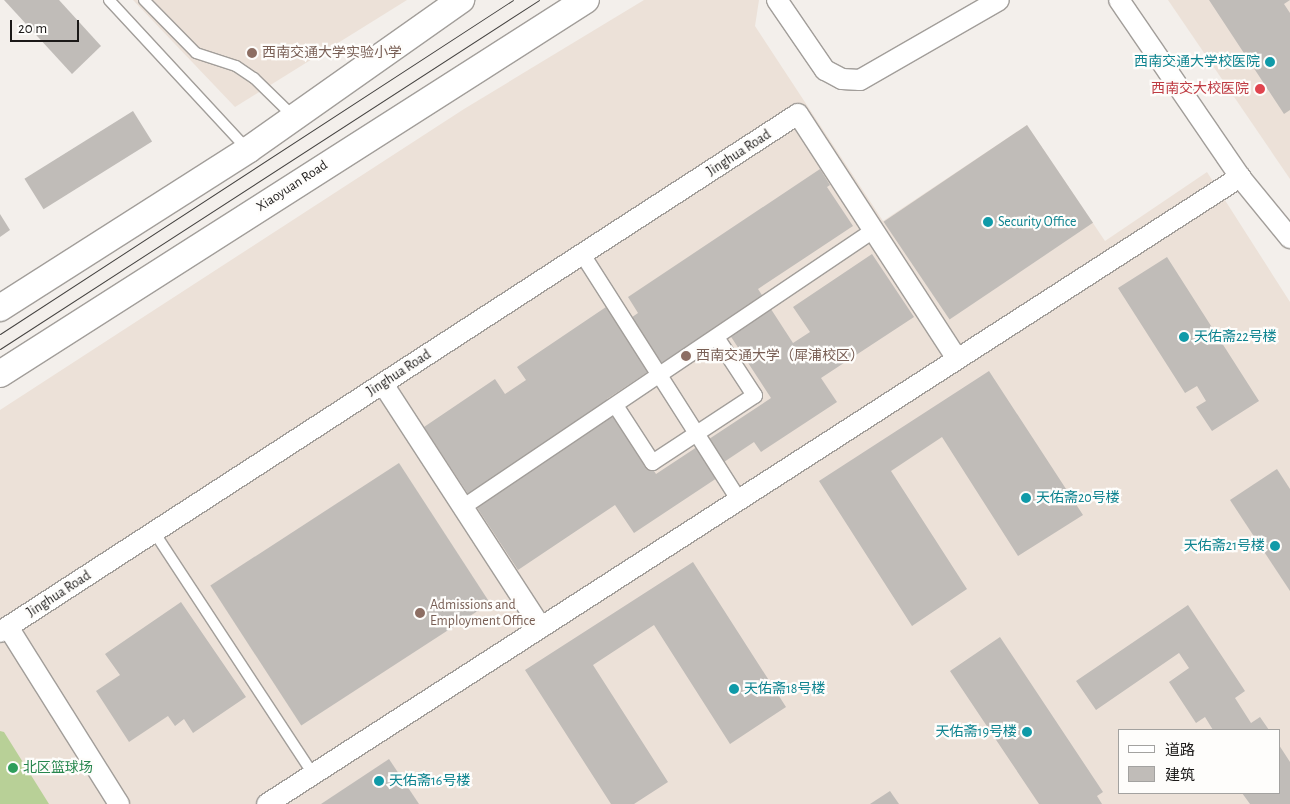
<!DOCTYPE html>
<html>
<head>
<meta charset="utf-8">
<style>
  body { margin:0 }
  #map { position:relative; width:1290px; height:804px; overflow:hidden; background:#f3efeb; font-family:"Alegreya Sans","Noto Sans SC",sans-serif }
  div>[style] { position:absolute }
  .built>* { inset:0; background:#ece1d8 }
  .green>* { inset:0; background:#b8d097 }
  .building>* { inset:0; background:#c0bcb8; transform-origin:0 0 }
  .roads { filter:drop-shadow(1px 0 #a29e9a) drop-shadow(-1px 0 #a29e9a) drop-shadow(0 1px #a29e9a) drop-shadow(0 -1px #a29e9a) }
  .service>* { height:10px; margin:-5px; padding:0 5px; transform-origin:5px; border-radius:5px; background:#fff }
  .pedestrian>* { height:15px; margin:-7.5px; padding:0 7.5px; transform-origin:7.5px; border-radius:7.5px; background:#fff }
  .minor>* { height:20px; margin:-10px; padding:0 10px; transform-origin:10px; border-radius:10px; background:#fff }
  .tertiary>* { height:26px; margin:-13px; padding:0 13px; transform-origin:13px; border-radius:13px; background:#fff }
  .tram>* { height:1px; margin:-0.5px; padding:0 0.5px; transform-origin:0.5px; border-radius:0.5px; background:#454341 }
  .dots>* { width:14px; height:14px; translate:-50% -50%; box-sizing:border-box; border:2px solid #fefdfb; border-radius:50% }
  span { translate:-50% -50%; white-space:nowrap; text-align:center; line-height:1.15; -webkit-text-stroke:4.5px #fefdfb; paint-order:stroke }
  .education-label { font-size:14px; color:#785e54 }
  .left { translate:0 -50%; text-align:left }
  .culture-label { font-size:14px; color:#0d838f }
  .right { translate:-100% -50%; text-align:right }
  .health-label { font-size:14px; color:#be3a42 }
  .street-label { font-size:14px; color:#1b1918 }
  .leisure-label { font-size:14px; color:#27864d }
  .legend { position:absolute; left:1118px; top:729px; width:162px; height:65px; box-sizing:border-box; background:#fefdfb; border:1px solid #a3a2a0; margin:0; padding:6px 9px; list-style:none; font-size:15px; color:#1b1918 }
  .legend li { display:flex; align-items:center; gap:10px; height:25px }
  .legend b { width:25px; border:1px solid #a3a2a0 }
  .scale { position:absolute; left:10px; top:20px; width:69px; height:22px; box-sizing:border-box; border:2px solid #1b1918; border-top:0; padding-left:6px; font-size:15px; line-height:18px; white-space:nowrap; color:#1b1918; -webkit-text-stroke:4px #fefdfb; paint-order:stroke }
</style>
</head>
<body>
<div id="map">
  <div class="built">
    <i style="clip-path:polygon(133px 0,407px 0,235px 107px)"></i>
    <i style="clip-path:polygon(evenodd,644px 0,759px 0,755px 26px,883px 221px,1027px 125px,1105px 241px,1207px 172px,1290px 302px,1290px 804px,0 804px,0 410px,464px 109px,644px 0,1119px 730px,1279px 730px,1279px 793px,1119px 793px,1119px 730px)"></i>
    <i style="clip-path:polygon(1168px 0,1290px 0,1290px 179px)"></i>
  </div>
  <div class="green">
    <i style="clip-path:polygon(0 731px,4px 732px,49px 804px,0 804px)"></i>
  </div>
  <div class="building">
    <i style="clip-path:polygon(4px 0,59px 0,101px 46px,72px 74px)"></i>
    <i style="clip-path:polygon(1209px 0,1290px 0,1284px 4px,1290px 13px,1290px 110px,1284px 114px)"></i>
    <i style="left:133px;top:111px;width:36px;height:128px;rotate:58deg"></i>
    <i style="left:1027px;top:125px;width:118px;height:173px;rotate:56deg"></i>
    <i style="clip-path:polygon(evenodd,820px 169px,830px 185px,827px 187px,853px 226px,758px 289px,793px 343px,810px 332px,793px 307px,872px 254px,914px 317px,821px 378px,837px 402px,761px 452px,754px 442px,712px 470px,717px 478px,634px 533px,615px 505px,518px 570px,424px 427px,495px 379px,505px 394px,526px 380px,517px 367px,606px 307px,615px 320px,628px 320px,638px 313px,628px 297px,820px 169px,722px 323px,771px 398px,656px 474px,607px 399px,722px 323px)"></i>
    <i style="clip-path:polygon(0 214px,10px 230px,0 237px)"></i>
    <i style="clip-path:polygon(1167px 257px,1259px 401px,1212px 431px,1196px 407px,1206px 401px,1197px 386px,1185px 393px,1118px 288px)"></i>
    <i style="clip-path:polygon(989px 371px,1083px 515px,1018px 556px,942px 437px,891px 471px,967px 589px,912px 626px,819px 481px)"></i>
    <i style="left:399px;top:463px;width:167px;height:225px;rotate:57deg"></i>
    <i style="clip-path:polygon(1277px 469px,1290px 489px,1290px 591px,1230px 500px)"></i>
    <i style="clip-path:polygon(693px 562px,786px 707px,730px 744px,654px 625px,593px 665px,668px 782px,634px 804px,611px 804px,525px 670px)"></i>
    <i style="clip-path:polygon(181px 602px,246px 697px,193px 733px,184px 719px,175px 726px,168px 716px,129px 742px,96px 691px,120px 675px,105px 654px)"></i>
    <i style="clip-path:polygon(1188px 605px,1245px 691px,1235px 698px,1251px 723px,1260px 717px,1269px 730px,1213px 730px,1205px 717px,1196px 723px,1169px 682px,1189px 668px,1179px 653px,1096px 710px,1076px 681px)"></i>
    <i style="clip-path:polygon(1000px 637px,1103px 792px,1097px 796px,1102px 804px,1039px 804px,950px 671px)"></i>
    <i style="clip-path:polygon(1279px 745px,1290px 762px,1290px 804px,1250px 804px,1242px 793px,1279px 793px)"></i>
    <i style="clip-path:polygon(389px 759px,419px 804px,321px 804px)"></i>
    <i style="clip-path:polygon(890px 791px,899px 804px,870px 804px)"></i>
  </div>
  <div class="roads">
    <div class="service">
      <i style="left:109px;top:0;width:203px;rotate:47.2deg"></i>
      <i style="left:144px;top:0;width:74px;rotate:45.5deg"></i>
      <i style="left:196px;top:53px;width:42px;rotate:18deg"></i>
      <i style="left:236px;top:66px;width:22px;rotate:34deg"></i>
      <i style="left:254px;top:78px;width:56px;rotate:44.3deg"></i>
      <i style="left:154px;top:532px;width:290px;rotate:56.7deg"></i>
    </div>
    <div class="pedestrian">
      <i style="left:582px;top:254px;width:292px;rotate:57.5deg"></i>
      <i style="left:615px;top:405px;width:68px;rotate:57deg"></i>
      <i style="left:652px;top:462px;width:122px;rotate:-33.3deg"></i>
      <i style="left:754px;top:395px;width:69px;rotate:-123.2deg"></i>
      <i style="left:462px;top:507px;width:495px;rotate:-34deg"></i>
    </div>
    <div class="minor">
      <i style="left:777px;top:0;width:85px;rotate:55.6deg"></i>
      <i style="left:825px;top:70px;width:19px;rotate:28deg"></i>
      <i style="left:842px;top:79px;width:18px;rotate:3deg"></i>
      <i style="left:860px;top:80px;width:160px;rotate:-29.9deg"></i>
      <i style="left:1119px;top:0;width:214px;rotate:55.6deg"></i>
      <i style="left:1240px;top:177px;width:79px;rotate:50.7deg"></i>
      <i style="left:383px;top:384px;width:290px;rotate:57deg"></i>
      <i style="left:8px;top:627px;width:209px;rotate:57.9deg"></i>
      <i style="left:0;top:632px;width:951px;rotate:-32.99deg"></i>
      <i style="left:798px;top:114px;width:292px;rotate:57deg"></i>
      <i style="left:267px;top:804px;width:1158px;rotate:-32.8deg"></i>
    </div>
    <div class="tertiary">
      <i style="left:0;top:308px;width:294px;rotate:-32.5deg"></i>
      <i style="left:248px;top:150px;width:261px;rotate:-35.2deg"></i>
      <i style="left:0;top:374px;width:695px;rotate:-32.55deg"></i>
    </div>
  </div>
  <div class="tram">
    <i style="left:0;top:334px;width:612px;rotate:-33.07deg"></i>
    <i style="left:0;top:349px;width:642px;rotate:-32.92deg"></i>
  </div>
  <div class="dots">
    <i style="left:252px;top:53px;background:#8d6e63"></i>
    <i style="left:1270px;top:62px;background:#0f9aa8"></i>
    <i style="left:1260px;top:89px;background:#e0444e"></i>
    <i style="left:988px;top:222px;background:#0f9aa8"></i>
    <i style="left:1184px;top:337px;background:#0f9aa8"></i>
    <i style="left:686px;top:356px;background:#8d6e63"></i>
    <i style="left:1026px;top:498px;background:#0f9aa8"></i>
    <i style="left:1275px;top:546px;background:#0f9aa8"></i>
    <i style="left:420px;top:613px;background:#8d6e63"></i>
    <i style="left:734px;top:689px;background:#0f9aa8"></i>
    <i style="left:1027px;top:732px;background:#0f9aa8"></i>
    <i style="left:13px;top:768px;background:#2e9e5b"></i>
    <i style="left:379px;top:781px;background:#0f9aa8"></i>
  </div>
  <div class="education-label">
    <span class="left" style="left:262px;top:53px">西南交通大学实验小学</span>
    <span class="left" style="left:696px;top:356px">西南交通大学（犀浦校区）</span>
    <span class="left" style="left:430px;top:613px">Admissions and<br>Employment Office</span>
  </div>
  <div class="culture-label">
    <span class="right" style="left:1260px;top:62px">西南交通大学校医院</span>
    <span class="left" style="left:998px;top:222px">Security Office</span>
    <span class="left" style="left:1194px;top:337px">天佑斋22号楼</span>
    <span class="left" style="left:1036px;top:498px">天佑斋20号楼</span>
    <span class="right" style="left:1265px;top:546px">天佑斋21号楼</span>
    <span class="left" style="left:744px;top:689px">天佑斋18号楼</span>
    <span class="right" style="left:1017px;top:732px">天佑斋19号楼</span>
    <span class="left" style="left:389px;top:781px">天佑斋16号楼</span>
  </div>
  <div class="health-label">
    <span class="right" style="left:1249px;top:89px">西南交大校医院</span>
  </div>
  <div class="street-label">
    <span style="left:739px;top:153px;rotate:-33deg">Jinghua Road</span>
    <span style="left:292px;top:186px;rotate:-33deg">Xiaoyuan Road</span>
    <span style="left:399px;top:373px;rotate:-33deg">Jinghua Road</span>
    <span style="left:59px;top:594px;rotate:-33deg">Jinghua Road</span>
  </div>
  <div class="leisure-label">
    <span class="left" style="left:23px;top:768px">北区篮球场</span>
  </div>
  <ul class="legend">
  <li><b style="height:6px;background:#fff"></b>道路</li>
  <li><b style="height:14px;background:#c0bcb8"></b>建筑</li>
  </ul>
  <div class="scale">20 m</div>
</div>
</body>
</html>
